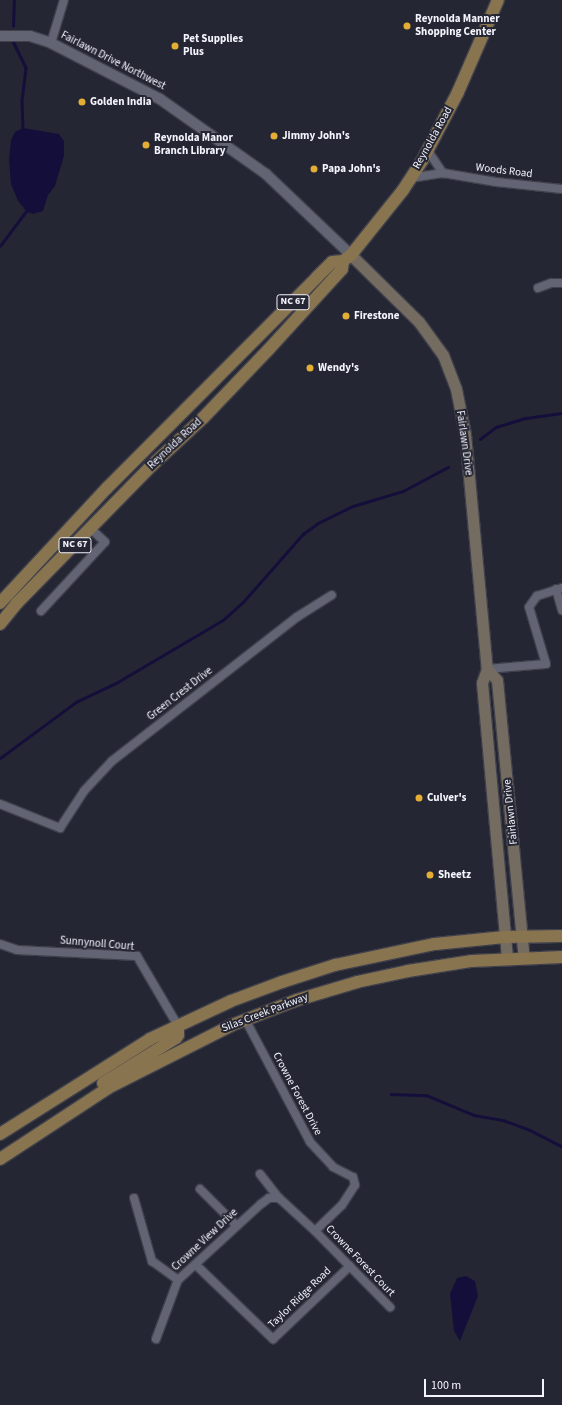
<!DOCTYPE html>
<html>
<head>
<meta charset="utf-8">
<style>
  body { margin:0 }
  #map { position:relative; width:562px; height:1405px; overflow:hidden; background:#252633; font-family:"Source Sans 3",sans-serif }
  div>[style] { position:absolute }
  .water>* { inset:0; background:#130f3a }
  .stream>* { height:2.5px; margin:-1.25px; padding:0 1.25px; transform-origin:1.25px; border-radius:1.25px; background:#130f3a }
  .roads { filter:drop-shadow(1px 0 #40414c) drop-shadow(-1px 0 #40414c) drop-shadow(0 1px #40414c) drop-shadow(0 -1px #40414c) }
  .minor>* { height:8px; margin:-4px; padding:0 4px; transform-origin:4px; border-radius:4px; background:#626473 }
  .tertiary>* { height:10px; margin:-5px; padding:0 5px; transform-origin:5px; border-radius:5px; background:#626473 }
  .secondary>* { height:11px; margin:-5.5px; padding:0 5.5px; transform-origin:5.5px; border-radius:5.5px; background:#756c61 }
  .primary>* { height:12px; margin:-6px; padding:0 6px; transform-origin:6px; border-radius:6px; background:#88744f }
  .dots>* { width:11px; height:11px; translate:-50% -50%; box-sizing:border-box; border:2px solid #252633; border-radius:50% }
  span { translate:-50% -50%; white-space:nowrap; text-align:center; line-height:1.15; -webkit-text-stroke:4px #252633; paint-order:stroke }
  .shield-label span { padding:1px 3px; background:#252633; border:1px solid; border-radius:3px; -webkit-text-stroke-width:0 }
  .shield-label { font-size:10px; color:#f3f4fd; font-weight:700 }
  .poi-label { font-size:11px; color:#f3f4fd; font-weight:700 }
  .left { translate:0 -50%; text-align:left }
  .street-label { font-size:11px; color:#f3f4fd }
  .scale { position:absolute; left:424px; top:1379px; width:120px; height:18px; box-sizing:border-box; border:2px solid #f3f4fd; border-top:0; padding-left:5px; font-size:12px; line-height:14px; white-space:nowrap; color:#f3f4fd; -webkit-text-stroke:3px #252633; paint-order:stroke }
</style>
</head>
<body>
<div id="map">
  <div class="water">
    <i style="clip-path:polygon(23px 128px,59px 134px,64px 141px,64px 156px,55px 186px,48px 195px,43px 211px,33px 214px,27px 212px,18px 201px,11px 184px,9px 160px,11px 140px,15px 132px)"></i>
    <i style="clip-path:polygon(466px 1276px,475px 1281px,478px 1296px,460px 1341px,454px 1331px,450px 1294px,457px 1278px)"></i>
  </div>
  <div class="stream">
    <i style="left:13px;top:26px;width:26px;rotate:-88deg"></i>
    <i style="left:13px;top:41px;width:30px;rotate:64deg"></i>
    <i style="left:26px;top:68px;width:33px;rotate:97deg"></i>
    <i style="left:22px;top:101px;width:30px;rotate:88deg"></i>
    <i style="left:0;top:246px;width:45px;rotate:-53.1deg"></i>
    <i style="left:480px;top:439px;width:20px;rotate:-37deg"></i>
    <i style="left:496px;top:427px;width:31px;rotate:-17deg"></i>
    <i style="left:526px;top:418px;width:36px;rotate:-8deg"></i>
    <i style="left:0;top:758px;width:94px;rotate:-36.4deg"></i>
    <i style="left:76px;top:702px;width:44px;rotate:-25.4deg"></i>
    <i style="left:116px;top:683px;width:124px;rotate:-30.5deg"></i>
    <i style="left:223px;top:620px;width:27px;rotate:-42deg"></i>
    <i style="left:243px;top:602px;width:91px;rotate:-48.6deg"></i>
    <i style="left:303px;top:534px;width:19px;rotate:-36deg"></i>
    <i style="left:318px;top:523px;width:39px;rotate:-26deg"></i>
    <i style="left:353px;top:506px;width:52px;rotate:-16.7deg"></i>
    <i style="left:403px;top:491px;width:51px;rotate:-28.1deg"></i>
    <i style="left:391px;top:1094px;width:35px;rotate:2deg"></i>
    <i style="left:426px;top:1095px;width:52px;rotate:22.6deg"></i>
    <i style="left:474px;top:1115px;width:29px;rotate:10deg"></i>
    <i style="left:503px;top:1120px;width:29px;rotate:20deg"></i>
    <i style="left:530px;top:1130px;width:36px;rotate:27deg"></i>
  </div>
  <div class="roads">
    <div class="minor">
      <i style="left:51px;top:43px;width:45px;rotate:-73.2deg"></i>
      <i style="left:428px;top:151px;width:27px;rotate:56deg"></i>
      <i style="left:411px;top:178px;width:32px;rotate:-9deg"></i>
      <i style="left:443px;top:173px;width:54px;rotate:9.6deg"></i>
      <i style="left:496px;top:182px;width:66px;rotate:6.1deg"></i>
      <i style="left:538px;top:288px;width:14px;rotate:-21deg"></i>
      <i style="left:551px;top:283px;width:11px"></i>
      <i style="left:556px;top:589px;width:22px;rotate:74deg"></i>
      <i style="left:41px;top:611px;width:94px;rotate:-47.2deg"></i>
      <i style="left:105px;top:542px;width:19px;rotate:-137deg"></i>
      <i style="left:487px;top:669px;width:59px;rotate:-4.8deg"></i>
      <i style="left:546px;top:664px;width:59px;rotate:-106.6deg"></i>
      <i style="left:529px;top:607px;width:14px;rotate:-54deg"></i>
      <i style="left:537px;top:596px;width:26px;rotate:-18deg"></i>
      <i style="left:0;top:804px;width:65px;rotate:21.8deg"></i>
      <i style="left:60px;top:828px;width:44px;rotate:-57deg"></i>
      <i style="left:84px;top:791px;width:41px;rotate:-47deg"></i>
      <i style="left:112px;top:761px;width:234px;rotate:-37.9deg"></i>
      <i style="left:297px;top:617px;width:41px;rotate:-32.2deg"></i>
      <i style="left:0;top:944px;width:18px;rotate:19deg"></i>
      <i style="left:17px;top:950px;width:120px;rotate:2.9deg"></i>
      <i style="left:137px;top:956px;width:81px;rotate:59.6deg"></i>
      <i style="left:245px;top:1019px;width:139px;rotate:62.1deg"></i>
      <i style="left:310px;top:1142px;width:34px;rotate:47deg"></i>
      <i style="left:333px;top:1167px;width:22px;rotate:27deg"></i>
      <i style="left:353px;top:1177px;width:8px;rotate:76deg"></i>
      <i style="left:355px;top:1185px;width:24px;rotate:123deg"></i>
      <i style="left:342px;top:1205px;width:37px;rotate:136deg"></i>
      <i style="left:260px;top:1174px;width:31px;rotate:52deg"></i>
      <i style="left:279px;top:1198px;width:49px;rotate:42.5deg"></i>
      <i style="left:315px;top:1231px;width:107px;rotate:45.4deg"></i>
      <i style="left:200px;top:1189px;width:52px;rotate:45deg"></i>
      <i style="left:134px;top:1198px;width:66px;rotate:74.1deg"></i>
      <i style="left:152px;top:1261px;width:32px;rotate:36deg"></i>
      <i style="left:196px;top:1265px;width:107px;rotate:43.9deg"></i>
      <i style="left:273px;top:1339px;width:106px;rotate:-43.5deg"></i>
      <i style="left:156px;top:1339px;width:63px;rotate:-69.6deg"></i>
      <i style="left:178px;top:1280px;width:113px;rotate:-42.5deg"></i>
      <i style="left:261px;top:1204px;width:10px;rotate:-37deg"></i>
      <i style="left:269px;top:1198px;width:10px"></i>
    </div>
    <div class="tertiary">
      <i style="left:0;top:36px;width:30px"></i>
      <i style="left:30px;top:36px;width:22px;rotate:18deg"></i>
      <i style="left:51px;top:43px;width:123px;rotate:27.2deg"></i>
      <i style="left:160px;top:99px;width:130px;rotate:35.3deg"></i>
      <i style="left:266px;top:174px;width:117px;rotate:43.6deg"></i>
    </div>
    <div class="secondary">
      <i style="left:351px;top:255px;width:95px;rotate:44.6deg"></i>
      <i style="left:419px;top:322px;width:41px;rotate:54deg"></i>
      <i style="left:443px;top:355px;width:36px;rotate:69deg"></i>
      <i style="left:456px;top:389px;width:46px;rotate:78.7deg"></i>
      <i style="left:465px;top:434px;width:236px;rotate:84.7deg"></i>
      <i style="left:487px;top:669px;width:15px;rotate:110deg"></i>
      <i style="left:482px;top:683px;width:276px;rotate:84.8deg"></i>
      <i style="left:487px;top:669px;width:15px;rotate:48deg"></i>
      <i style="left:497px;top:680px;width:279px;rotate:84.5deg"></i>
    </div>
    <div class="primary">
      <i style="left:0;top:603px;width:157px;rotate:-47.1deg"></i>
      <i style="left:107px;top:488px;width:298px;rotate:-45.1deg"></i>
      <i style="left:317px;top:277px;width:21px;rotate:-45deg"></i>
      <i style="left:332px;top:262px;width:11px;rotate:-5deg"></i>
      <i style="left:343px;top:261px;width:10px;rotate:-37deg"></i>
      <i style="left:351px;top:255px;width:83px;rotate:-51.3deg"></i>
      <i style="left:403px;top:190px;width:35px;rotate:-57deg"></i>
      <i style="left:422px;top:161px;width:78px;rotate:-62.4deg"></i>
      <i style="left:458px;top:92px;width:100px;rotate:-66.5deg"></i>
      <i style="left:0;top:624px;width:27px;rotate:-51deg"></i>
      <i style="left:17px;top:603px;width:190px;rotate:-45.6deg"></i>
      <i style="left:150px;top:467px;width:72px;rotate:-42.8deg"></i>
      <i style="left:203px;top:418px;width:95px;rotate:-46.3deg"></i>
      <i style="left:269px;top:349px;width:108px;rotate:-47.6deg"></i>
      <i style="left:342px;top:269px;width:8px;rotate:-83deg"></i>
      <i style="left:103px;top:1083px;width:86px;rotate:-31.7deg"></i>
      <i style="left:176px;top:1038px;width:4px;rotate:-56deg"></i>
      <i style="left:178px;top:1035px;width:9px;rotate:-90deg"></i>
      <i style="left:0;top:1134px;width:178px;rotate:-32.3deg"></i>
      <i style="left:150px;top:1039px;width:89px;rotate:-25.1deg"></i>
      <i style="left:231px;top:1001px;width:54px;rotate:-20.4deg"></i>
      <i style="left:282px;top:982px;width:56px;rotate:-17.8deg"></i>
      <i style="left:335px;top:965px;width:102px;rotate:-11.9deg"></i>
      <i style="left:435px;top:944px;width:70px;rotate:-5.7deg"></i>
      <i style="left:505px;top:937px;width:57px;rotate:-1deg"></i>
      <i style="left:0;top:1159px;width:129px;rotate:-33.3deg"></i>
      <i style="left:108px;top:1088px;width:139px;rotate:-26.9deg"></i>
      <i style="left:232px;top:1025px;width:70px;rotate:-21deg"></i>
      <i style="left:297px;top:1000px;width:63px;rotate:-16.7deg"></i>
      <i style="left:357px;top:982px;width:52px;rotate:-12.2deg"></i>
      <i style="left:408px;top:971px;width:65px;rotate:-8.9deg"></i>
      <i style="left:472px;top:961px;width:90px;rotate:-2.5deg"></i>
    </div>
  </div>
  <div class="dots">
    <i style="left:407px;top:26px;background:#e4ae35"></i>
    <i style="left:175px;top:46px;background:#e4ae35"></i>
    <i style="left:82px;top:102px;background:#e4ae35"></i>
    <i style="left:274px;top:136px;background:#e4ae35"></i>
    <i style="left:146px;top:145px;background:#e4ae35"></i>
    <i style="left:314px;top:169px;background:#e4ae35"></i>
    <i style="left:346px;top:316px;background:#e4ae35"></i>
    <i style="left:310px;top:368px;background:#e4ae35"></i>
    <i style="left:419px;top:798px;background:#e4ae35"></i>
    <i style="left:430px;top:875px;background:#e4ae35"></i>
  </div>
  <div class="shield-label">
    <span style="left:293px;top:302px">NC 67</span>
    <span style="left:75px;top:545px">NC 67</span>
  </div>
  <div class="poi-label">
    <span class="left" style="left:415px;top:26px">Reynolda Manner<br>Shopping Center</span>
    <span class="left" style="left:183px;top:46px">Pet Supplies<br>Plus</span>
    <span class="left" style="left:90px;top:102px">Golden India</span>
    <span class="left" style="left:282px;top:136px">Jimmy John's</span>
    <span class="left" style="left:154px;top:145px">Reynolda Manor<br>Branch Library</span>
    <span class="left" style="left:322px;top:169px">Papa John's</span>
    <span class="left" style="left:354px;top:316px">Firestone</span>
    <span class="left" style="left:318px;top:368px">Wendy's</span>
    <span class="left" style="left:427px;top:798px">Culver's</span>
    <span class="left" style="left:438px;top:875px">Sheetz</span>
  </div>
  <div class="street-label">
    <span style="left:113px;top:61px;rotate:27deg">Fairlawn Drive Northwest</span>
    <span style="left:433px;top:138px;rotate:-61deg">Reynolda Road</span>
    <span style="left:504px;top:171px;rotate:7deg">Woods Road</span>
    <span style="left:464px;top:443px;rotate:82deg">Fairlawn Drive</span>
    <span style="left:175px;top:444px;rotate:-43deg">Reynolda Road</span>
    <span style="left:180px;top:694px;rotate:-38deg">Green Crest Drive</span>
    <span style="left:511px;top:812px;rotate:-96deg">Fairlawn Drive</span>
    <span style="left:97px;top:944px;rotate:5deg">Sunnynoll Court</span>
    <span style="left:265px;top:1013px;rotate:-21deg">Silas Creek Parkway</span>
    <span style="left:297px;top:1094px;rotate:62deg">Crowne Forest Drive</span>
    <span style="left:205px;top:1240px;rotate:-43deg">Crowne View Drive</span>
    <span style="left:360px;top:1261px;rotate:46deg">Crowne Forest Court</span>
    <span style="left:300px;top:1298px;rotate:-44deg">Taylor Ridge Road</span>
  </div>
  <div class="scale">100 m</div>
</div>
</body>
</html>
